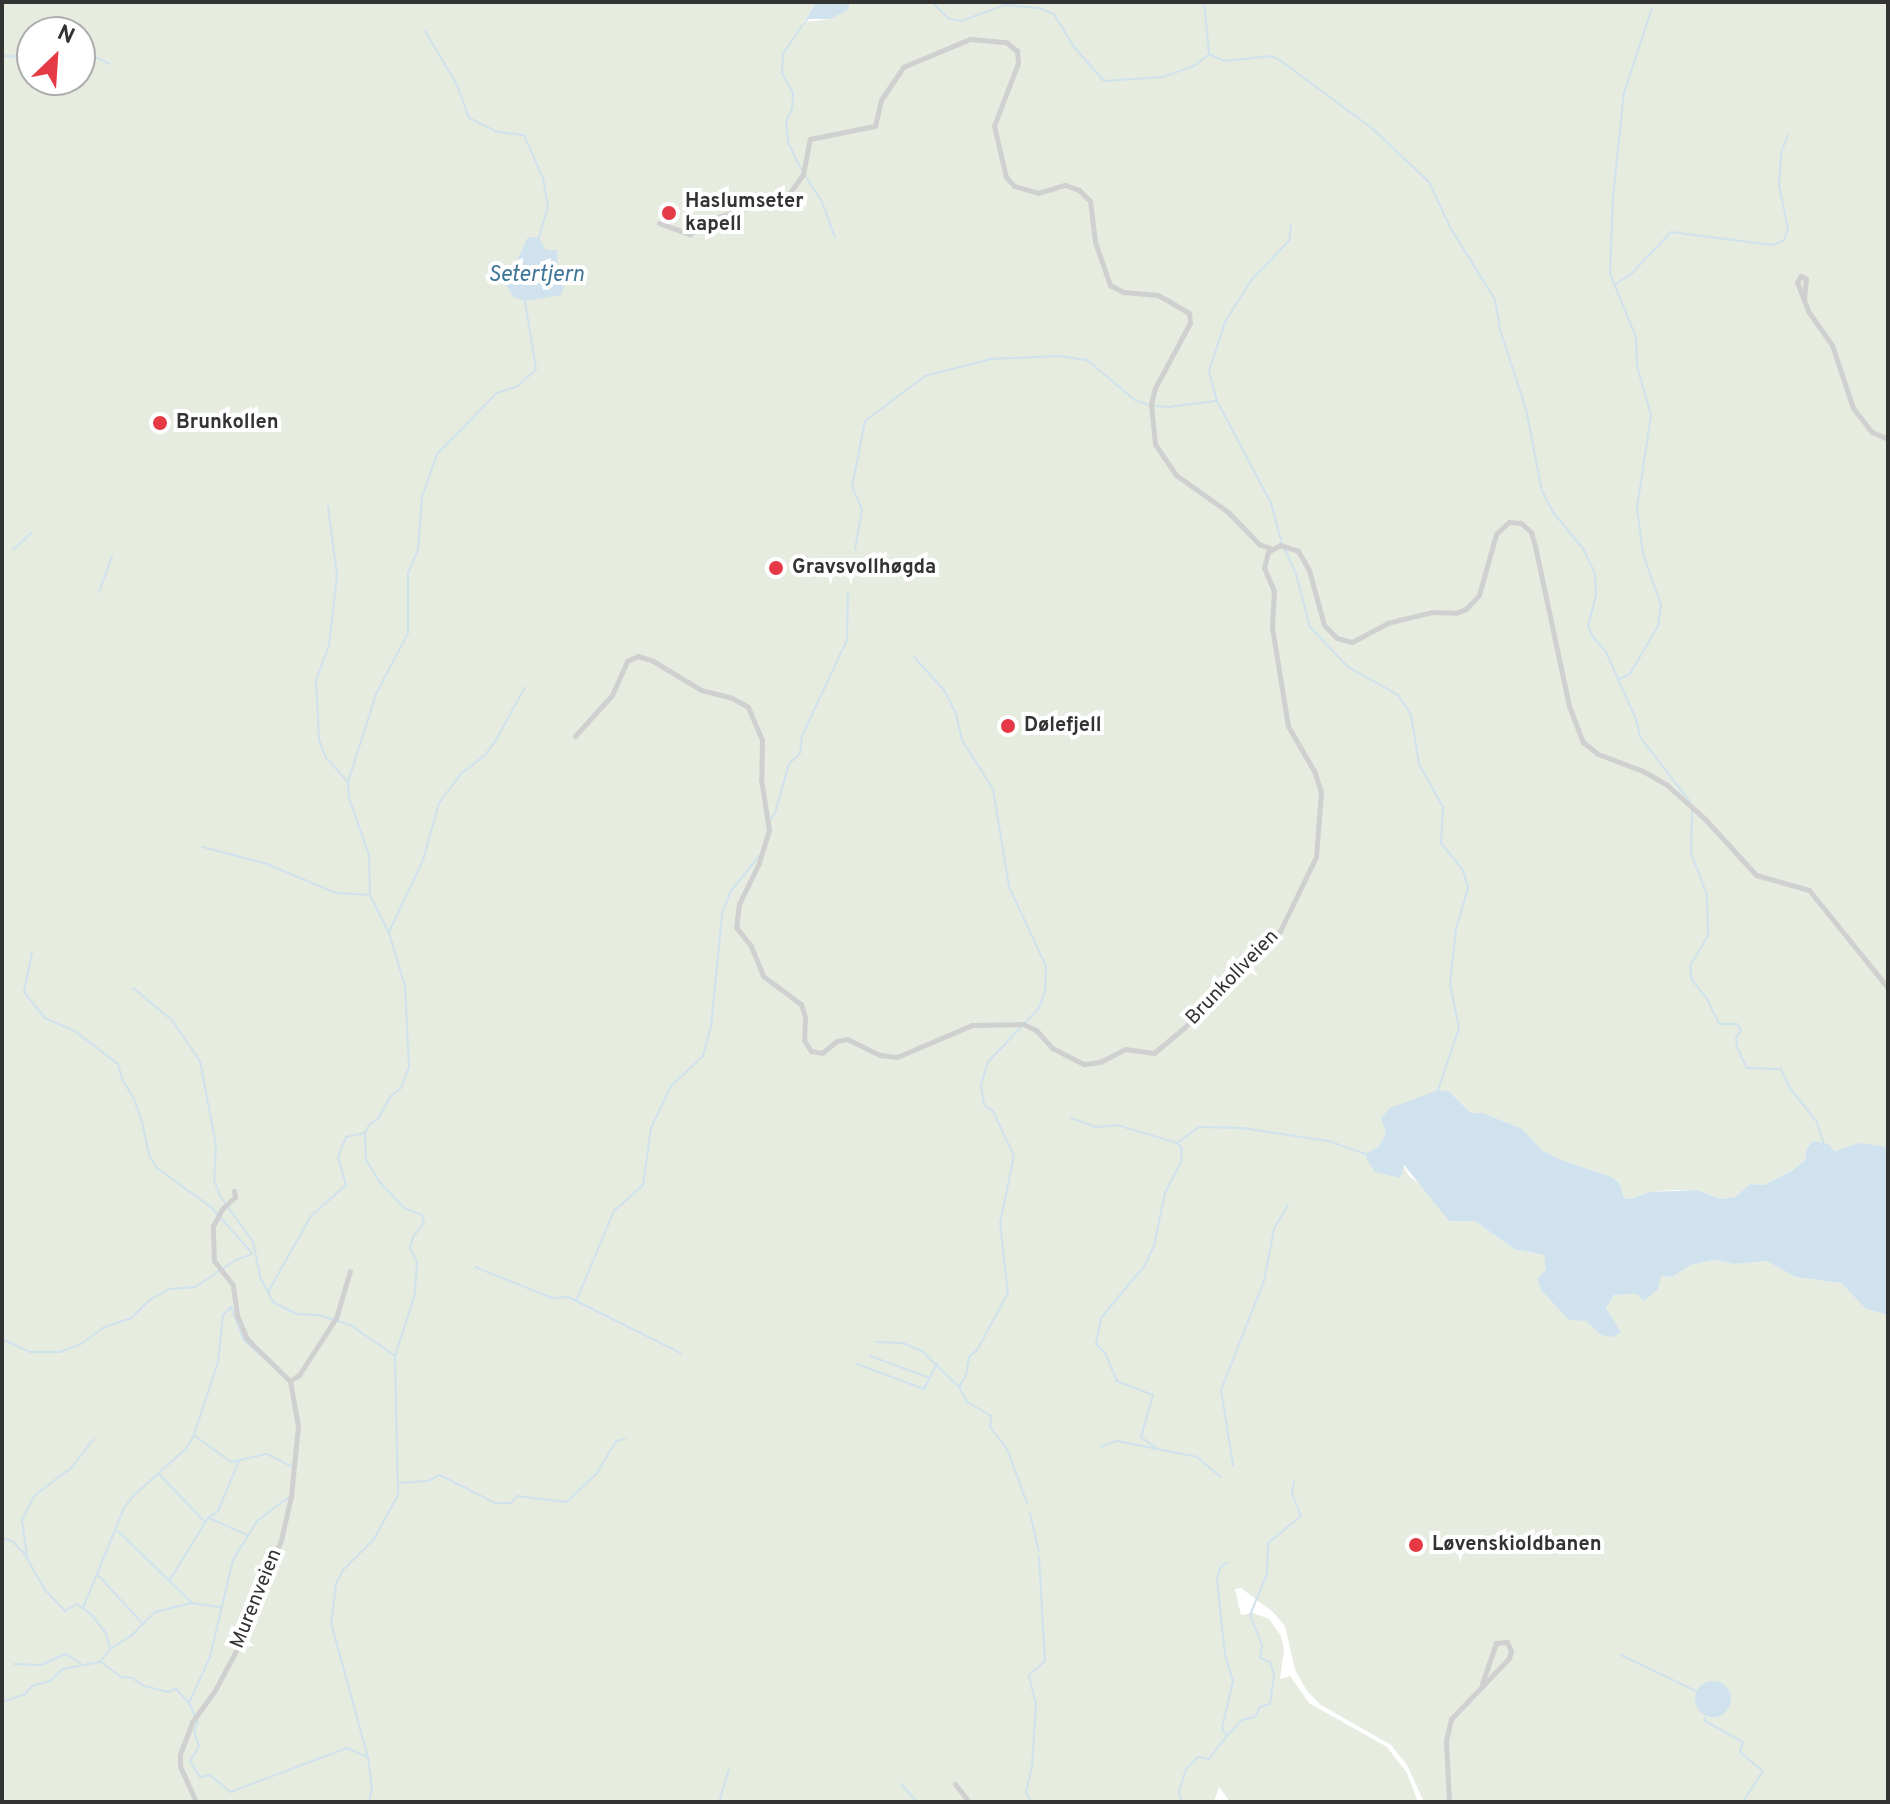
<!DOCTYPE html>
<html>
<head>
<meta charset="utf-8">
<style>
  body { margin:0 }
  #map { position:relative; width:1890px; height:1804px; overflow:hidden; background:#fff; font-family:Overpass,sans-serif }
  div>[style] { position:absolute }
  .green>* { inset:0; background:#e6ecdf }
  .water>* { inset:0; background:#cfe2ee }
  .round { border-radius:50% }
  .stream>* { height:2px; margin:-1px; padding:0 1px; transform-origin:1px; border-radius:1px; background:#cfe2ee }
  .minor>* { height:5px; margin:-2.5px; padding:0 2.5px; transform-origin:2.5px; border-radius:2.5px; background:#d0d0d0 }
  .dots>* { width:22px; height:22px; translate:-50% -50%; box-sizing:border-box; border:4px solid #fff; border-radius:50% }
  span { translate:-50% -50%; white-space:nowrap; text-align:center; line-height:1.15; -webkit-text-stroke:8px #fff; paint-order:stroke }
  .poi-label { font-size:20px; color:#333; font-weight:700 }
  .left { translate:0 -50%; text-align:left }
  .street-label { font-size:20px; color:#333 }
  .water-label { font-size:22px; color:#3f7597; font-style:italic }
  .frame { position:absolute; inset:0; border:4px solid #333; pointer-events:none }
  .north { position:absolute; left:16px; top:16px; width:80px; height:80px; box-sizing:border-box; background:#fff; border:2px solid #adadad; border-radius:50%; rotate:25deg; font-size:22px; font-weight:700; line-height:32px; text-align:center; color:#333 }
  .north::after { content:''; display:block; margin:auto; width:28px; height:36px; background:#e63946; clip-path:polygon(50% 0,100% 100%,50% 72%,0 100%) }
</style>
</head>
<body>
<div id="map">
  <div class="green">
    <i style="clip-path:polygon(evenodd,2px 2px,816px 2px,804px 22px,831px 19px,849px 9px,851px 2px,1888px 2px,1888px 1147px,1853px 1145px,1835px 1151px,1813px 1141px,1807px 1148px,1805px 1160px,1793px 1170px,1764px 1185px,1750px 1184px,1735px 1197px,1720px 1199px,1697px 1190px,1674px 1190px,1649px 1192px,1631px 1199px,1624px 1198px,1620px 1184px,1612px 1177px,1559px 1159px,1542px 1150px,1521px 1129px,1483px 1113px,1471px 1113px,1450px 1092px,1386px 1133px,1379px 1146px,1366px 1154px,1401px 1178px,1403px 1165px,1409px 1176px,1465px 1220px,1475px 1221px,1514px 1249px,1544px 1255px,1547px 1269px,1601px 1335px,1611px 1318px,1606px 1307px,1614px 1295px,1637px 1294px,1645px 1301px,1660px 1276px,1672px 1277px,1691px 1265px,1714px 1260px,1735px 1264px,1767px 1261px,1795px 1277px,1841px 1283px,1866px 1309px,1888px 1315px,1888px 1802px,1424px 1802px,1407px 1765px,1391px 1745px,1321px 1705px,1307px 1691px,1295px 1670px,1285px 1626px,1273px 1612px,1241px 1588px,1235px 1589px,1241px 1615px,1253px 1613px,1269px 1619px,1281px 1636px,1284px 1650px,1280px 1679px,1290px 1676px,1309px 1703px,1387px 1747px,1407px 1773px,1418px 1802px,1230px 1802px,1219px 1787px,1214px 1802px,2px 1802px,2px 2px,32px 32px,80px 32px,80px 80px,32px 80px,32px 32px)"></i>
  </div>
  <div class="water">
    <i style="clip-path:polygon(816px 2px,850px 2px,849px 9px,831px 19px,809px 19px,802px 26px)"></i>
    <i style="clip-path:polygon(528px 237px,539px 238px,546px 250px,557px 250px,558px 281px,564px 287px,561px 295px,525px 301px,513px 297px,506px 284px)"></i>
    <i style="clip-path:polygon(1438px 1090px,1450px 1092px,1471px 1113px,1483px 1113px,1522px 1129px,1542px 1150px,1559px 1159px,1612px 1177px,1620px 1184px,1624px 1198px,1631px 1199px,1649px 1192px,1697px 1190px,1720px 1199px,1735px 1197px,1750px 1184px,1764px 1185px,1793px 1170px,1805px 1160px,1807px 1148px,1813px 1141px,1828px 1144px,1835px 1151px,1859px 1143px,1888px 1147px,1888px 1315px,1866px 1309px,1841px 1283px,1795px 1277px,1767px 1261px,1735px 1264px,1714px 1260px,1691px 1265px,1672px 1277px,1661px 1276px,1658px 1289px,1644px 1301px,1637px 1294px,1614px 1295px,1606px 1308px,1621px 1333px,1612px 1337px,1601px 1335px,1586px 1321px,1569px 1320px,1541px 1290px,1538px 1279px,1546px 1269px,1544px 1255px,1514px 1249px,1475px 1221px,1449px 1221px,1404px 1165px,1401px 1178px,1375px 1172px,1367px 1160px,1366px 1154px,1379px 1146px,1386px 1133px,1381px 1118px,1390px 1108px)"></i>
    <i class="round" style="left:1695px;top:1681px;width:36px;height:36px"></i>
  </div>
  <div class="stream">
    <i style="left:932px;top:2px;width:24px;rotate:45deg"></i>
    <i style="left:949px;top:19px;width:12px;rotate:9deg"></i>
    <i style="left:961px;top:21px;width:47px;rotate:-20deg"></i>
    <i style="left:1005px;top:5px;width:34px;rotate:5deg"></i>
    <i style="left:1039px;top:8px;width:16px;rotate:22deg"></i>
    <i style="left:1054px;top:14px;width:39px;rotate:59deg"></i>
    <i style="left:1074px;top:47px;width:45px;rotate:48.6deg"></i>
    <i style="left:1104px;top:81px;width:59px;rotate:-3.9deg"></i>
    <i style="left:1163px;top:77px;width:33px;rotate:-20deg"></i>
    <i style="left:1194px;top:66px;width:18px;rotate:-38deg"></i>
    <i style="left:1204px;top:2px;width:51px;rotate:84.4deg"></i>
    <i style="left:425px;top:31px;width:63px;rotate:59.3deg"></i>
    <i style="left:457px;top:85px;width:35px;rotate:70deg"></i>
    <i style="left:469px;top:118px;width:32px;rotate:26deg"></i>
    <i style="left:498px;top:132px;width:26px;rotate:7deg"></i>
    <i style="left:524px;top:135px;width:47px;rotate:66.2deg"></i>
    <i style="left:543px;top:178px;width:28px;rotate:80deg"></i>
    <i style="left:548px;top:206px;width:33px;rotate:106deg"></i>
    <i style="left:80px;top:54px;width:7px;rotate:-8deg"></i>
    <i style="left:87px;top:53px;width:25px;rotate:26deg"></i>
    <i style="left:1209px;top:54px;width:17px;rotate:25deg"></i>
    <i style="left:1224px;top:61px;width:48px;rotate:-5.9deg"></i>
    <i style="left:1272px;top:56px;width:10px;rotate:29deg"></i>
    <i style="left:1281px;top:61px;width:114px;rotate:36.5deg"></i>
    <i style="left:1373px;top:129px;width:77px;rotate:43.4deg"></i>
    <i style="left:1429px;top:182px;width:50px;rotate:65deg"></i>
    <i style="left:1450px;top:227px;width:86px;rotate:58.3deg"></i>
    <i style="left:1495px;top:300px;width:34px;rotate:80deg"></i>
    <i style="left:1501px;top:333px;width:80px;rotate:71.8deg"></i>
    <i style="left:1526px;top:409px;width:84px;rotate:79deg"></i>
    <i style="left:1542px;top:491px;width:24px;rotate:62deg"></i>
    <i style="left:1553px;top:512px;width:49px;rotate:50.8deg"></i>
    <i style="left:1584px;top:550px;width:26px;rotate:65deg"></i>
    <i style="left:1595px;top:574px;width:21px;rotate:87deg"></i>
    <i style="left:1596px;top:595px;width:32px;rotate:104deg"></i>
    <i style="left:1588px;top:626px;width:12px;rotate:66deg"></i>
    <i style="left:1593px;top:637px;width:20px;rotate:49deg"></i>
    <i style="left:1606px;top:652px;width:73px;rotate:65.9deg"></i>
    <i style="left:1636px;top:719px;width:18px;rotate:77deg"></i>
    <i style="left:1640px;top:737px;width:83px;rotate:52.3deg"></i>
    <i style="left:2px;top:56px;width:30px;rotate:2deg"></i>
    <i style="left:801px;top:169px;width:30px;rotate:-116deg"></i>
    <i style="left:788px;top:142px;width:21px;rotate:-95deg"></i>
    <i style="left:786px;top:121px;width:13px;rotate:-63deg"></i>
    <i style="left:792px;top:109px;width:16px;rotate:-86deg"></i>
    <i style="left:793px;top:93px;width:23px;rotate:-119deg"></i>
    <i style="left:782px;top:73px;width:19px;rotate:-87deg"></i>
    <i style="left:783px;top:54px;width:34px;rotate:-56deg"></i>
    <i style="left:804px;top:174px;width:33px;rotate:57deg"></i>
    <i style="left:822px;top:202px;width:38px;rotate:70deg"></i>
    <i style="left:1615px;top:285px;width:21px;rotate:-35deg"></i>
    <i style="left:1632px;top:273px;width:57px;rotate:-46.4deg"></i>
    <i style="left:1671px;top:232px;width:103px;rotate:7.3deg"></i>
    <i style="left:1773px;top:245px;width:12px;rotate:-24deg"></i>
    <i style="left:1784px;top:240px;width:12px;rotate:-70deg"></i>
    <i style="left:1788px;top:229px;width:45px;rotate:-101.6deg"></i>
    <i style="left:1779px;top:185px;width:32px;rotate:-86deg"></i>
    <i style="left:1781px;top:153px;width:19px;rotate:-69deg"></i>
    <i style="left:328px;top:506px;width:70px;rotate:82.6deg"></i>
    <i style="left:337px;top:575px;width:70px;rotate:96.5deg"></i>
    <i style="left:329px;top:645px;width:37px;rotate:110deg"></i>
    <i style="left:316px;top:680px;width:60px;rotate:87.1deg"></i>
    <i style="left:319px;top:740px;width:19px;rotate:69deg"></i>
    <i style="left:326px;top:758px;width:33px;rotate:47deg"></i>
    <i style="left:1282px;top:544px;width:42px;rotate:-105deg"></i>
    <i style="left:1271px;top:503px;width:115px;rotate:-117.9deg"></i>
    <i style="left:1217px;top:401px;width:31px;rotate:-105deg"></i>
    <i style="left:1209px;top:371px;width:52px;rotate:-71.9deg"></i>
    <i style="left:1225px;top:322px;width:51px;rotate:-57.9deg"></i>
    <i style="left:1252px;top:279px;width:53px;rotate:-45.8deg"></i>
    <i style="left:1289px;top:241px;width:16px;rotate:-83deg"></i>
    <i style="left:855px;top:549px;width:41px;rotate:-80.1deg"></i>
    <i style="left:862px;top:509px;width:24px;rotate:-114deg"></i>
    <i style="left:852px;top:487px;width:67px;rotate:-78.9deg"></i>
    <i style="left:865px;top:421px;width:75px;rotate:-36.9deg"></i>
    <i style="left:925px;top:376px;width:68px;rotate:-14.4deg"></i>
    <i style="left:991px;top:359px;width:68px;rotate:-2.5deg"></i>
    <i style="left:1059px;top:356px;width:28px;rotate:8deg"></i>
    <i style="left:1087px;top:360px;width:62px;rotate:39.8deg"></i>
    <i style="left:1135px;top:400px;width:15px;rotate:20deg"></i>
    <i style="left:1149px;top:405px;width:19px;rotate:6deg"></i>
    <i style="left:1168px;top:407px;width:48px;rotate:-7.1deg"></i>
    <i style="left:13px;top:550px;width:25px;rotate:-43deg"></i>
    <i style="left:1285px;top:550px;width:26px;rotate:65deg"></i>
    <i style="left:1296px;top:574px;width:55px;rotate:75.2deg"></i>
    <i style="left:1310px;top:627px;width:55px;rotate:46.5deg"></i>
    <i style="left:1348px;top:667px;width:57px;rotate:29.2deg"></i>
    <i style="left:1398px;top:695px;width:24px;rotate:57deg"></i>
    <i style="left:1411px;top:715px;width:50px;rotate:80.7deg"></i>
    <i style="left:1419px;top:764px;width:49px;rotate:60.8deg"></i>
    <i style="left:1443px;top:807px;width:36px;rotate:93deg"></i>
    <i style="left:1441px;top:843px;width:35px;rotate:51deg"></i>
    <i style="left:1463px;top:870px;width:19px;rotate:74deg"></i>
    <i style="left:1468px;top:888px;width:43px;rotate:106.3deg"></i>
    <i style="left:1456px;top:929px;width:55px;rotate:96.2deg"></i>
    <i style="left:1450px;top:984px;width:45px;rotate:78.4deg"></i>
    <i style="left:1459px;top:1028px;width:65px;rotate:108.7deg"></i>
    <i style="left:99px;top:592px;width:38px;rotate:-70deg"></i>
    <i style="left:914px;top:657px;width:45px;rotate:47.7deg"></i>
    <i style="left:944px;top:690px;width:27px;rotate:63deg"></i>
    <i style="left:956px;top:714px;width:27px;rotate:77deg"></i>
    <i style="left:962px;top:740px;width:58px;rotate:57.7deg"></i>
    <i style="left:993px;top:789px;width:99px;rotate:80.7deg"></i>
    <i style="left:1009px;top:887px;width:87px;rotate:64.9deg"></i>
    <i style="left:1046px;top:966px;width:26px;rotate:92deg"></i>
    <i style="left:1045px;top:992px;width:17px;rotate:111deg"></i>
    <i style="left:1039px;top:1008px;width:74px;rotate:133.4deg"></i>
    <i style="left:988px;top:1062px;width:24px;rotate:107deg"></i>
    <i style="left:981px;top:1085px;width:20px;rotate:81deg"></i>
    <i style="left:984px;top:1105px;width:11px;rotate:34deg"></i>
    <i style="left:993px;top:1111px;width:50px;rotate:65deg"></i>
    <i style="left:1014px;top:1156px;width:68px;rotate:101.8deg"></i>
    <i style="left:1000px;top:1223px;width:70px;rotate:83.5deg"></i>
    <i style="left:1008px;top:1293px;width:65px;rotate:118.5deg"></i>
    <i style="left:977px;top:1350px;width:11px;rotate:139deg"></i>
    <i style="left:969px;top:1357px;width:18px;rotate:99deg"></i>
    <i style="left:966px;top:1375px;width:14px;rotate:120deg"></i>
    <i style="left:959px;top:1387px;width:17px;rotate:62deg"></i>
    <i style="left:967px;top:1402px;width:28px;rotate:30deg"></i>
    <i style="left:991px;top:1416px;width:11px;rotate:95deg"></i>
    <i style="left:990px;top:1427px;width:28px;rotate:52deg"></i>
    <i style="left:1007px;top:1449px;width:58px;rotate:69.7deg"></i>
    <i style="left:1620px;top:679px;width:11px;rotate:-27deg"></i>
    <i style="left:1630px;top:674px;width:56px;rotate:-59.7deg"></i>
    <i style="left:1658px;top:626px;width:21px;rotate:-82deg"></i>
    <i style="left:1661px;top:605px;width:54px;rotate:-109.4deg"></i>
    <i style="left:1643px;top:554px;width:46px;rotate:-97.4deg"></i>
    <i style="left:1637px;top:508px;width:94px;rotate:-81.4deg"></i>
    <i style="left:1651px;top:415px;width:51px;rotate:-105.9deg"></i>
    <i style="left:1637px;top:366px;width:29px;rotate:-92deg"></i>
    <i style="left:1636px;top:337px;width:68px;rotate:-112.4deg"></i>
    <i style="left:1610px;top:274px;width:77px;rotate:-87.8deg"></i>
    <i style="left:1613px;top:197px;width:105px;rotate:-84deg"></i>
    <i style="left:1624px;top:93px;width:89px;rotate:-71.8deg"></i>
    <i style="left:1692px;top:809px;width:44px;rotate:91.3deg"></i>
    <i style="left:1691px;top:853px;width:45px;rotate:69.1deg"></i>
    <i style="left:1707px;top:895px;width:41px;rotate:88.6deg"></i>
    <i style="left:1708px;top:936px;width:35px;rotate:121deg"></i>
    <i style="left:1690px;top:966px;width:14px;rotate:82deg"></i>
    <i style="left:1692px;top:980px;width:22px;rotate:51deg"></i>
    <i style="left:1706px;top:997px;width:30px;rotate:64deg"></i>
    <i style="left:1719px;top:1024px;width:18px"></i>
    <i style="left:1737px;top:1024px;width:7px;rotate:56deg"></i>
    <i style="left:1741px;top:1030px;width:9px;rotate:122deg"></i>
    <i style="left:1736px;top:1038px;width:9px;rotate:84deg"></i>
    <i style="left:1737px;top:1047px;width:23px;rotate:65deg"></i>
    <i style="left:1747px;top:1068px;width:34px;rotate:2deg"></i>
    <i style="left:1781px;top:1069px;width:20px;rotate:66deg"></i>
    <i style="left:1789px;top:1087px;width:45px;rotate:51.3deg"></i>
    <i style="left:1817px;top:1122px;width:24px;rotate:73deg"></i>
    <i style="left:770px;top:820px;width:9px;rotate:-54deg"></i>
    <i style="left:775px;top:813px;width:51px;rotate:-74.1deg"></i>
    <i style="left:789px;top:764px;width:16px;rotate:-45deg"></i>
    <i style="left:800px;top:753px;width:17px;rotate:-83deg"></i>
    <i style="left:802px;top:736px;width:106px;rotate:-64.9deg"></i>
    <i style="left:847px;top:640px;width:47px;rotate:-88.8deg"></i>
    <i style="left:203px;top:847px;width:66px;rotate:14.9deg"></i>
    <i style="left:267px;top:864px;width:75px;rotate:22.8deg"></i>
    <i style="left:336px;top:893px;width:33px;rotate:3deg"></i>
    <i style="left:389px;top:932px;width:80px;rotate:-64.7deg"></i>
    <i style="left:423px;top:860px;width:59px;rotate:-74.3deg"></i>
    <i style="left:439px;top:803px;width:38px;rotate:-53deg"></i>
    <i style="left:462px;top:773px;width:29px;rotate:-38deg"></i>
    <i style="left:485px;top:755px;width:19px;rotate:-54deg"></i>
    <i style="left:496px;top:740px;width:60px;rotate:-61.3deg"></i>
    <i style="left:32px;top:952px;width:41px;rotate:101.3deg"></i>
    <i style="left:24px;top:992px;width:33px;rotate:51deg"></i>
    <i style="left:45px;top:1018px;width:34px;rotate:24deg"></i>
    <i style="left:76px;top:1032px;width:53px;rotate:37.3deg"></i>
    <i style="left:118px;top:1064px;width:16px;rotate:75deg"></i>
    <i style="left:122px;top:1079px;width:23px;rotate:59deg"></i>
    <i style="left:134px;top:1099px;width:24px;rotate:71deg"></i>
    <i style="left:142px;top:1122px;width:34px;rotate:78deg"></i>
    <i style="left:149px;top:1155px;width:15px;rotate:58deg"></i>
    <i style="left:157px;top:1168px;width:67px;rotate:35.8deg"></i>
    <i style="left:211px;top:1207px;width:62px;rotate:48.3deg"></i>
    <i style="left:133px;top:988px;width:50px;rotate:39.4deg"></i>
    <i style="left:172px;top:1020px;width:50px;rotate:55.7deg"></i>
    <i style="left:200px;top:1061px;width:86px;rotate:79.2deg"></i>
    <i style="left:216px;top:1145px;width:35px;rotate:93deg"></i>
    <i style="left:214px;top:1180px;width:17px;rotate:69deg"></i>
    <i style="left:220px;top:1196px;width:57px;rotate:54.3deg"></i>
    <i style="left:253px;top:1242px;width:38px;rotate:78deg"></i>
    <i style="left:261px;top:1279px;width:26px;rotate:62deg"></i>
    <i style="left:273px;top:1302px;width:27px;rotate:27deg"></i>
    <i style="left:297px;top:1314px;width:22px;rotate:3deg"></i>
    <i style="left:319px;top:1315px;width:35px;rotate:18deg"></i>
    <i style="left:352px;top:1326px;width:52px;rotate:34.9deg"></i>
    <i style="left:1071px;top:1118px;width:27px;rotate:20deg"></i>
    <i style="left:1096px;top:1127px;width:21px;rotate:-5deg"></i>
    <i style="left:1117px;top:1125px;width:63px;rotate:16.7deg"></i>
    <i style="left:1177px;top:1143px;width:27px;rotate:-36deg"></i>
    <i style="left:1199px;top:1127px;width:43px;rotate:1.3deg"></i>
    <i style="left:1242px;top:1128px;width:87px;rotate:8.6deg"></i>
    <i style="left:1328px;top:1141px;width:40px;rotate:18.9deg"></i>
    <i style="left:365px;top:1134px;width:26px;rotate:88deg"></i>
    <i style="left:366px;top:1160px;width:25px;rotate:58deg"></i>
    <i style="left:379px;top:1181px;width:37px;rotate:47deg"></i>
    <i style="left:404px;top:1208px;width:19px;rotate:21deg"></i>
    <i style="left:422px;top:1215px;width:8px;rotate:76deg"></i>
    <i style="left:424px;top:1223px;width:18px;rotate:128deg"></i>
    <i style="left:413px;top:1237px;width:11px;rotate:105deg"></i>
    <i style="left:410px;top:1248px;width:16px;rotate:63deg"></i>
    <i style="left:417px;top:1262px;width:32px;rotate:94deg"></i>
    <i style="left:415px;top:1294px;width:65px;rotate:107.9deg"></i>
    <i style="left:395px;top:1356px;width:139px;rotate:88.8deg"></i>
    <i style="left:398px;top:1495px;width:50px;rotate:118.6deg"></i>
    <i style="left:374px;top:1539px;width:44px;rotate:135deg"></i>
    <i style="left:343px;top:1570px;width:16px;rotate:117deg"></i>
    <i style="left:336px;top:1584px;width:39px;rotate:97deg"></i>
    <i style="left:331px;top:1623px;width:139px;rotate:74.6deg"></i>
    <i style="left:368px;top:1757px;width:31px;rotate:83deg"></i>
    <i style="left:372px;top:1788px;width:14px;rotate:102deg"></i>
    <i style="left:475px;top:1267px;width:83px;rotate:21.9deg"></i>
    <i style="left:552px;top:1298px;width:16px;rotate:-4deg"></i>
    <i style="left:568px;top:1297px;width:126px;rotate:26.4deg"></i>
    <i style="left:268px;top:1292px;width:87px;rotate:-60.5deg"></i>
    <i style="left:311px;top:1216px;width:47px;rotate:-41.5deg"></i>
    <i style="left:346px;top:1185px;width:29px;rotate:-106deg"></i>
    <i style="left:338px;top:1157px;width:22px;rotate:-68deg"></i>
    <i style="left:346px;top:1137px;width:19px;rotate:-12deg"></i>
    <i style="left:365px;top:1133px;width:9px;rotate:-63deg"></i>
    <i style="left:369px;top:1125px;width:11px;rotate:-34deg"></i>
    <i style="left:378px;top:1119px;width:26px;rotate:-61deg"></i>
    <i style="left:391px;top:1096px;width:13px;rotate:-39deg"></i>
    <i style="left:401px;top:1088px;width:22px;rotate:-69deg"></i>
    <i style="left:409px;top:1067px;width:81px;rotate:-92.8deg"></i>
    <i style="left:405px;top:986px;width:55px;rotate:-106.8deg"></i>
    <i style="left:389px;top:933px;width:42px;rotate:-116.6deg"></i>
    <i style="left:370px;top:895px;width:40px;rotate:-91.4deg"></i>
    <i style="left:369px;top:855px;width:60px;rotate:-109.3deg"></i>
    <i style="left:349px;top:798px;width:16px;rotate:-94deg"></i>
    <i style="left:348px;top:782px;width:92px;rotate:-72.3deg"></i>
    <i style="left:376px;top:694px;width:69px;rotate:-62.3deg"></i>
    <i style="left:408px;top:633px;width:60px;rotate:-90deg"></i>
    <i style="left:408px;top:573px;width:26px;rotate:-67deg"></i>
    <i style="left:418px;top:549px;width:52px;rotate:-85.6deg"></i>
    <i style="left:422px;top:497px;width:46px;rotate:-70.8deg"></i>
    <i style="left:437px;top:454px;width:86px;rotate:-45.5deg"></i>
    <i style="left:497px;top:393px;width:22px;rotate:-18deg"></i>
    <i style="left:518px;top:386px;width:25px;rotate:-43deg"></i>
    <i style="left:536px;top:369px;width:69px;rotate:-99.2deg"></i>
    <i style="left:576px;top:1301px;width:98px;rotate:-67.1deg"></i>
    <i style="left:614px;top:1211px;width:39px;rotate:-42deg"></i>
    <i style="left:643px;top:1185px;width:58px;rotate:-82deg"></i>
    <i style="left:651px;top:1128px;width:47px;rotate:-64.5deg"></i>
    <i style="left:671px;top:1086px;width:44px;rotate:-43.2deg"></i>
    <i style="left:703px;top:1056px;width:30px;rotate:-75deg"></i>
    <i style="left:711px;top:1027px;width:114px;rotate:-84.4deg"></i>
    <i style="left:722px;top:914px;width:25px;rotate:-69deg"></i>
    <i style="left:731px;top:891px;width:45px;rotate:-51.3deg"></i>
    <i style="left:2px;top:1339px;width:31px;rotate:25deg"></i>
    <i style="left:30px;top:1352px;width:30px"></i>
    <i style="left:60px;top:1352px;width:22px;rotate:-21deg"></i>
    <i style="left:81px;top:1344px;width:29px;rotate:-36deg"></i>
    <i style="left:104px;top:1327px;width:28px;rotate:-18deg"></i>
    <i style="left:131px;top:1318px;width:28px;rotate:-44deg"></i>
    <i style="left:151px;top:1299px;width:21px;rotate:-29deg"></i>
    <i style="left:169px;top:1289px;width:26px;rotate:-4deg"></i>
    <i style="left:195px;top:1287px;width:49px;rotate:-33.4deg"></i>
    <i style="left:236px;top:1260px;width:17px;rotate:-21deg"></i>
    <i style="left:876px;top:1342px;width:27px;rotate:2deg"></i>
    <i style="left:903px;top:1343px;width:21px;rotate:23deg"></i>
    <i style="left:922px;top:1351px;width:50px;rotate:44.2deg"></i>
    <i style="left:870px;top:1356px;width:61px;rotate:20.2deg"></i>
    <i style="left:857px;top:1364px;width:72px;rotate:20.5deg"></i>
    <i style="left:924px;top:1389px;width:29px;rotate:-63deg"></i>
    <i style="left:195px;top:1436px;width:44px;rotate:35.8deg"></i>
    <i style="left:231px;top:1462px;width:37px;rotate:-13deg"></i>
    <i style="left:267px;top:1454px;width:28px;rotate:27deg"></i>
    <i style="left:1101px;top:1447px;width:17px;rotate:-21deg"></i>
    <i style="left:1117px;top:1441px;width:82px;rotate:11.3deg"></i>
    <i style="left:1197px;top:1457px;width:31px;rotate:40deg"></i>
    <i style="left:1156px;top:1448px;width:19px;rotate:-144deg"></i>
    <i style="left:1141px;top:1437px;width:44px;rotate:-74.1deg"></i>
    <i style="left:1153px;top:1395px;width:39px;rotate:-159deg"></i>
    <i style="left:1117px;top:1381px;width:30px;rotate:-113deg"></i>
    <i style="left:1105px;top:1353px;width:13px;rotate:-135deg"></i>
    <i style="left:1096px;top:1344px;width:26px;rotate:-79deg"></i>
    <i style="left:1101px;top:1318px;width:69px;rotate:-50.3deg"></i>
    <i style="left:1145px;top:1265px;width:21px;rotate:-65deg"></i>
    <i style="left:1154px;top:1246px;width:54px;rotate:-78.3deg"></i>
    <i style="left:1165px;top:1193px;width:36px;rotate:-63deg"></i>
    <i style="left:1181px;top:1161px;width:13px;rotate:-86deg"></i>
    <i style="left:1182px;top:1148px;width:7px;rotate:-135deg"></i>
    <i style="left:1233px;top:1465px;width:76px;rotate:-99.1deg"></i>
    <i style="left:1221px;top:1390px;width:117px;rotate:-68.5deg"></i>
    <i style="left:1264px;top:1281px;width:53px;rotate:-79.1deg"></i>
    <i style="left:1274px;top:1229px;width:28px;rotate:-60deg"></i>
    <i style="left:159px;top:1474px;width:65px;rotate:46.2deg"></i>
    <i style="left:399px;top:1483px;width:29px;rotate:-4deg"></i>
    <i style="left:428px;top:1481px;width:13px;rotate:-27deg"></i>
    <i style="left:440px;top:1475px;width:62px;rotate:27deg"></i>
    <i style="left:495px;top:1503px;width:16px"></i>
    <i style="left:511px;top:1503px;width:9px;rotate:-49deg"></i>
    <i style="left:517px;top:1496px;width:50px;rotate:6.8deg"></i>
    <i style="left:567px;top:1502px;width:42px;rotate:-44deg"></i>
    <i style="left:597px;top:1473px;width:37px;rotate:-59deg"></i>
    <i style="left:616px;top:1441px;width:9px;rotate:-13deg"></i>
    <i style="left:1030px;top:1513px;width:39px;rotate:77deg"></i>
    <i style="left:209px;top:1518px;width:42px;rotate:24.1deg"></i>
    <i style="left:118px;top:1531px;width:102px;rotate:44.2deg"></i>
    <i style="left:2px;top:1538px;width:10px;rotate:17deg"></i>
    <i style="left:12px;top:1541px;width:17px;rotate:45deg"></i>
    <i style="left:24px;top:1553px;width:43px;rotate:60.4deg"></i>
    <i style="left:45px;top:1590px;width:29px;rotate:46deg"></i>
    <i style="left:65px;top:1611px;width:14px;rotate:-30deg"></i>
    <i style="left:77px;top:1604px;width:17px;rotate:36deg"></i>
    <i style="left:91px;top:1614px;width:24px;rotate:52deg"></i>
    <i style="left:106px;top:1633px;width:16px;rotate:76deg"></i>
    <i style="left:27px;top:1556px;width:36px;rotate:-98deg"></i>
    <i style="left:22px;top:1520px;width:28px;rotate:-63deg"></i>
    <i style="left:35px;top:1495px;width:45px;rotate:-36.9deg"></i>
    <i style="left:71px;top:1468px;width:37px;rotate:-52deg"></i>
    <i style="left:98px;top:1575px;width:65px;rotate:47.5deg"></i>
    <i style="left:169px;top:1581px;width:74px;rotate:-58.2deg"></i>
    <i style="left:208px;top:1518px;width:12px;rotate:-35deg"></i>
    <i style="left:218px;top:1511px;width:54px;rotate:-67.2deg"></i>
    <i style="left:83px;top:1608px;width:108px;rotate:-67.7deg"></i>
    <i style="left:124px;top:1508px;width:15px;rotate:-53deg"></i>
    <i style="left:133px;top:1496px;width:71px;rotate:-41.6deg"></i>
    <i style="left:186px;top:1449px;width:16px;rotate:-60deg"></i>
    <i style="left:194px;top:1435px;width:77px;rotate:-71.8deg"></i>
    <i style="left:218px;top:1362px;width:47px;rotate:-83.9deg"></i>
    <i style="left:223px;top:1315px;width:11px;rotate:-45deg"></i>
    <i style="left:231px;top:1307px;width:34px;rotate:69deg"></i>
    <i style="left:243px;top:1339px;width:21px;rotate:43deg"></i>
    <i style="left:1621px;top:1655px;width:85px;rotate:25.7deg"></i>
    <i style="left:101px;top:1661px;width:15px;rotate:-53deg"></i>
    <i style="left:110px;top:1649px;width:26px;rotate:-32deg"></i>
    <i style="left:132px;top:1635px;width:33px;rotate:-45deg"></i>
    <i style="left:155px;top:1612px;width:38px;rotate:-14deg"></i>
    <i style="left:192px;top:1603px;width:30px;rotate:8deg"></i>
    <i style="left:101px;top:1662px;width:25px;rotate:37deg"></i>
    <i style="left:121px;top:1677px;width:11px;rotate:5deg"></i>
    <i style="left:132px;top:1678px;width:14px;rotate:34deg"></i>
    <i style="left:144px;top:1686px;width:25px;rotate:14deg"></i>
    <i style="left:168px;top:1692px;width:9px;rotate:-21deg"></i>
    <i style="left:176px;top:1689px;width:19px;rotate:47deg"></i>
    <i style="left:189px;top:1703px;width:21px;rotate:65deg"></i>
    <i style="left:198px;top:1722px;width:10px;rotate:114deg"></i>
    <i style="left:194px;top:1731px;width:16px;rotate:72deg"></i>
    <i style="left:199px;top:1746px;width:17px;rotate:121deg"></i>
    <i style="left:190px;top:1761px;width:19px;rotate:58deg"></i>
    <i style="left:200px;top:1777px;width:10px;rotate:-11deg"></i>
    <i style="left:210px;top:1775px;width:26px;rotate:40deg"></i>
    <i style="left:230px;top:1792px;width:125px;rotate:-20.6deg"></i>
    <i style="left:347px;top:1748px;width:22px;rotate:24deg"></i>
    <i style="left:14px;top:1664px;width:27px;rotate:2deg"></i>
    <i style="left:41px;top:1665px;width:27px;rotate:-24deg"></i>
    <i style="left:66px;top:1654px;width:17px;rotate:33deg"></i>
    <i style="left:2px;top:1702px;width:24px;rotate:-19deg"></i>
    <i style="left:25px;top:1694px;width:11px;rotate:-49deg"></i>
    <i style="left:32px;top:1686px;width:19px;rotate:-16deg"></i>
    <i style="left:50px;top:1681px;width:18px;rotate:-43deg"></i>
    <i style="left:63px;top:1669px;width:38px;rotate:-11deg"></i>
    <i style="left:189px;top:1703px;width:51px;rotate:-65.5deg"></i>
    <i style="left:210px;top:1657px;width:100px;rotate:-76.7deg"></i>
    <i style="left:233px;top:1560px;width:46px;rotate:-58.4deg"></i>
    <i style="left:257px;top:1521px;width:39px;rotate:-37deg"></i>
    <i style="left:1705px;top:1718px;width:3px;rotate:90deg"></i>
    <i style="left:1705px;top:1721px;width:43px;rotate:28.9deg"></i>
    <i style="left:1743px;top:1742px;width:10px;rotate:107deg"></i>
    <i style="left:1740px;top:1752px;width:30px;rotate:40deg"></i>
    <i style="left:1763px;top:1771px;width:37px;rotate:123deg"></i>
    <i style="left:1227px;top:1736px;width:22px;rotate:-47deg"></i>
    <i style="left:1242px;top:1720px;width:13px;rotate:-13deg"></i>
    <i style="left:1255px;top:1717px;width:11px;rotate:-63deg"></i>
    <i style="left:1260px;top:1707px;width:10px;rotate:-17deg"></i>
    <i style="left:1270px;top:1704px;width:29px;rotate:-82deg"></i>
    <i style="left:1274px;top:1675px;width:14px;rotate:-107deg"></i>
    <i style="left:1270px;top:1662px;width:11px;rotate:-158deg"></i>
    <i style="left:1260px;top:1658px;width:13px;rotate:-81deg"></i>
    <i style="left:1262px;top:1645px;width:32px;rotate:-112deg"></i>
    <i style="left:1250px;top:1615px;width:44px;rotate:-67.5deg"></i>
    <i style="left:1267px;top:1574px;width:31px;rotate:-88deg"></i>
    <i style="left:1268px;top:1543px;width:43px;rotate:-39.3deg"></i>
    <i style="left:1301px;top:1516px;width:24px;rotate:-112deg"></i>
    <i style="left:1292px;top:1494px;width:13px;rotate:-81deg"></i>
    <i style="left:901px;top:1784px;width:24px;rotate:48deg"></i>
    <i style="left:719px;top:1802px;width:34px;rotate:-73deg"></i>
    <i style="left:1031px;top:1802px;width:11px;rotate:-117deg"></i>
    <i style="left:1026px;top:1792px;width:26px;rotate:-77deg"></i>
    <i style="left:1032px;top:1767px;width:63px;rotate:-86.4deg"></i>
    <i style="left:1036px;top:1704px;width:30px;rotate:-104deg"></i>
    <i style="left:1029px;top:1675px;width:21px;rotate:-41deg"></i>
    <i style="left:1045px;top:1661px;width:105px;rotate:-93.3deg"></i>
    <i style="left:1182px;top:1802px;width:10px;rotate:-107deg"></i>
    <i style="left:1179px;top:1792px;width:24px;rotate:-73deg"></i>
    <i style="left:1186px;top:1769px;width:17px;rotate:-45deg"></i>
    <i style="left:1198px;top:1757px;width:11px;rotate:10deg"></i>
    <i style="left:1209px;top:1759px;width:29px;rotate:-52deg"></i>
    <i style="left:1227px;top:1736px;width:9px;rotate:-122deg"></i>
    <i style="left:1222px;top:1728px;width:48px;rotate:-76.8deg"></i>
    <i style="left:1233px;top:1681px;width:28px;rotate:-107deg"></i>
    <i style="left:1225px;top:1654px;width:74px;rotate:-96.2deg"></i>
    <i style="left:1217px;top:1580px;width:12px;rotate:-76deg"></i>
    <i style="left:1220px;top:1568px;width:9px;rotate:-41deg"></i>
  </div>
  <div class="minor">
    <i style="left:659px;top:223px;width:33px;rotate:20deg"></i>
    <i style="left:690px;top:234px;width:30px;rotate:-33deg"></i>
    <i style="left:715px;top:218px;width:77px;rotate:-17.5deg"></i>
    <i style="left:788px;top:195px;width:26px;rotate:-54deg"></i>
    <i style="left:803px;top:174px;width:36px;rotate:-79deg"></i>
    <i style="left:810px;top:139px;width:66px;rotate:-11.3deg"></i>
    <i style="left:875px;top:126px;width:27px;rotate:-77deg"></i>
    <i style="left:881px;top:100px;width:40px;rotate:-56deg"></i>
    <i style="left:903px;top:67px;width:73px;rotate:-22.7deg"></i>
    <i style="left:970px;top:39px;width:36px;rotate:5deg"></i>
    <i style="left:1006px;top:42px;width:14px;rotate:39deg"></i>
    <i style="left:1017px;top:51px;width:12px;rotate:85deg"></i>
    <i style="left:1018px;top:63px;width:67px;rotate:110.9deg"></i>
    <i style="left:994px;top:126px;width:52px;rotate:76.8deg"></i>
    <i style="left:1006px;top:177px;width:12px;rotate:48deg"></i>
    <i style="left:1014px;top:186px;width:25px;rotate:16deg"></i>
    <i style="left:1038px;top:193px;width:28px;rotate:-17deg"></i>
    <i style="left:1065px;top:185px;width:15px;rotate:20deg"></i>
    <i style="left:1079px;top:190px;width:16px;rotate:45deg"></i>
    <i style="left:1090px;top:201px;width:41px;rotate:83deg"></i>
    <i style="left:1095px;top:242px;width:46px;rotate:70.8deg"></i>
    <i style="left:1110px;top:285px;width:15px;rotate:28deg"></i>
    <i style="left:1123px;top:292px;width:35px;rotate:5deg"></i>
    <i style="left:1158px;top:295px;width:36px;rotate:30deg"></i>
    <i style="left:1189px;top:313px;width:10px;rotate:84deg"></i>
    <i style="left:1190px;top:323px;width:74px;rotate:118.3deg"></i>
    <i style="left:1155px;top:388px;width:16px;rotate:104deg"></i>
    <i style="left:1151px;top:404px;width:40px;rotate:84.3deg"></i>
    <i style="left:1155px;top:444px;width:37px;rotate:56deg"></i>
    <i style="left:1176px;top:475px;width:64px;rotate:35.4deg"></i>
    <i style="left:1228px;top:512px;width:45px;rotate:45.9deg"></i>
    <i style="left:1259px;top:544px;width:14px;rotate:21deg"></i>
    <i style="left:1804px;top:300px;width:21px;rotate:-85deg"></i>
    <i style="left:1806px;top:279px;width:6px;rotate:-149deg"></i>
    <i style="left:1801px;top:276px;width:7px;rotate:124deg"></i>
    <i style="left:1797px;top:282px;width:31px;rotate:69deg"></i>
    <i style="left:1808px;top:311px;width:42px;rotate:54.8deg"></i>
    <i style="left:1832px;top:345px;width:66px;rotate:71.6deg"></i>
    <i style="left:1853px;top:408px;width:31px;rotate:52deg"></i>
    <i style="left:1872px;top:432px;width:17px;rotate:24deg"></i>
    <i style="left:575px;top:736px;width:55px;rotate:-47.9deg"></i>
    <i style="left:612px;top:695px;width:37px;rotate:-66deg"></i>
    <i style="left:627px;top:661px;width:12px;rotate:-24deg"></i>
    <i style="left:638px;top:656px;width:16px;rotate:18deg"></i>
    <i style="left:653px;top:661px;width:56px;rotate:31.1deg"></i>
    <i style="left:701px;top:690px;width:32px;rotate:14deg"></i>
    <i style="left:732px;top:698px;width:18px;rotate:29deg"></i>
    <i style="left:748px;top:707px;width:36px;rotate:67deg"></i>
    <i style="left:762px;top:740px;width:39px;rotate:91deg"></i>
    <i style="left:761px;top:779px;width:52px;rotate:81.1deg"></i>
    <i style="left:769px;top:830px;width:34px;rotate:107deg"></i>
    <i style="left:759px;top:863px;width:46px;rotate:116deg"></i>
    <i style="left:739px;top:904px;width:23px;rotate:97deg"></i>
    <i style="left:736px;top:927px;width:24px;rotate:52deg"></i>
    <i style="left:751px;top:946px;width:32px;rotate:68deg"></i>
    <i style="left:763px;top:976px;width:47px;rotate:36.4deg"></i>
    <i style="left:801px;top:1004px;width:14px;rotate:73deg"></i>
    <i style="left:805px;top:1017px;width:23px;rotate:92deg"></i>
    <i style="left:804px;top:1040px;width:13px;rotate:58deg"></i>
    <i style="left:811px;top:1051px;width:11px;rotate:10deg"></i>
    <i style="left:822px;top:1053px;width:19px;rotate:-39deg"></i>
    <i style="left:837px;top:1041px;width:10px;rotate:-11deg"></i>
    <i style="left:847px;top:1039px;width:37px;rotate:26deg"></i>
    <i style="left:880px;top:1055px;width:17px;rotate:7deg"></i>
    <i style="left:897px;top:1057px;width:82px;rotate:-23.1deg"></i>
    <i style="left:972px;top:1025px;width:51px;rotate:-1.1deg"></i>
    <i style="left:1023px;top:1024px;width:14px;rotate:25deg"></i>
    <i style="left:1036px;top:1030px;width:24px;rotate:48deg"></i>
    <i style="left:1052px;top:1048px;width:36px;rotate:27deg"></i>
    <i style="left:1084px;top:1064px;width:16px;rotate:-7deg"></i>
    <i style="left:1100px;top:1062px;width:28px;rotate:-27deg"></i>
    <i style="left:1125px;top:1049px;width:29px;rotate:8deg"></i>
    <i style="left:1154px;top:1053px;width:40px;rotate:-40deg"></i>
    <i style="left:1185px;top:1027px;width:135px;rotate:-45.3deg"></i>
    <i style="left:1280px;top:931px;width:82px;rotate:-64.1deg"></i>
    <i style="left:1316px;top:857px;width:65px;rotate:-85.6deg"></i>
    <i style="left:1321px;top:792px;width:22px;rotate:-108deg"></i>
    <i style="left:1314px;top:771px;width:52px;rotate:-120deg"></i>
    <i style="left:1288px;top:726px;width:100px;rotate:-99.2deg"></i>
    <i style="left:1272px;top:627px;width:36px;rotate:-87deg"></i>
    <i style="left:1274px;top:591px;width:25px;rotate:-113deg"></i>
    <i style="left:1264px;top:568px;width:16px;rotate:-76deg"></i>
    <i style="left:1268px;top:552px;width:14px;rotate:-30deg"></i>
    <i style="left:1280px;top:545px;width:19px;rotate:18deg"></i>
    <i style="left:1298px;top:551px;width:22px;rotate:60deg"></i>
    <i style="left:1309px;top:570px;width:57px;rotate:74.7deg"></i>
    <i style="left:1324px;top:625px;width:18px;rotate:45deg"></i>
    <i style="left:1337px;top:638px;width:16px;rotate:15deg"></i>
    <i style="left:1352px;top:642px;width:40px;rotate:-28deg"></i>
    <i style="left:1387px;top:623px;width:46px;rotate:-13.7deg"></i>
    <i style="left:1432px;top:612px;width:24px;rotate:2deg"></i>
    <i style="left:1456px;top:613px;width:11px;rotate:-22deg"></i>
    <i style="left:1466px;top:609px;width:19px;rotate:-47deg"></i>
    <i style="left:1479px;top:595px;width:63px;rotate:-74.4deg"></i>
    <i style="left:1496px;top:534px;width:18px;rotate:-43deg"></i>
    <i style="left:1509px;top:522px;width:12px;rotate:5deg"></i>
    <i style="left:1521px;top:523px;width:13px;rotate:42deg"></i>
    <i style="left:1531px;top:532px;width:15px;rotate:74deg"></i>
    <i style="left:1535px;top:546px;width:164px;rotate:78deg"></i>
    <i style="left:1569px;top:706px;width:39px;rotate:69deg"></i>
    <i style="left:1583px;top:742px;width:19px;rotate:39deg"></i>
    <i style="left:1598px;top:754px;width:48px;rotate:20.7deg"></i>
    <i style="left:1643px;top:771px;width:28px;rotate:30deg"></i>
    <i style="left:1667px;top:785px;width:52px;rotate:41.9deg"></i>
    <i style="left:1706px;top:820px;width:74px;rotate:47.7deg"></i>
    <i style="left:1756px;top:875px;width:55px;rotate:15.8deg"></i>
    <i style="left:1809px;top:890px;width:126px;rotate:51.1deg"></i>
    <i style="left:290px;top:1381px;width:11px;rotate:-34deg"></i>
    <i style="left:299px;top:1375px;width:68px;rotate:-57deg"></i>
    <i style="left:336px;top:1318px;width:49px;rotate:-73.4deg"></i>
    <i style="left:955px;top:1784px;width:23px;rotate:52deg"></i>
    <i style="left:196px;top:1802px;width:39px;rotate:-114deg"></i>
    <i style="left:180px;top:1766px;width:12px;rotate:-90deg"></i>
    <i style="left:180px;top:1754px;width:34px;rotate:-69deg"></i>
    <i style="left:192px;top:1722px;width:37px;rotate:-54deg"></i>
    <i style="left:214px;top:1692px;width:49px;rotate:-61.9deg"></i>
    <i style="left:237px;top:1649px;width:118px;rotate:-68deg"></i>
    <i style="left:281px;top:1540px;width:45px;rotate:-77.2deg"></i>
    <i style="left:291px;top:1496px;width:70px;rotate:-84.3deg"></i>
    <i style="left:298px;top:1426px;width:46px;rotate:-100.1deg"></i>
    <i style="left:290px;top:1381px;width:60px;rotate:-135.7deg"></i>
    <i style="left:247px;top:1339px;width:26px;rotate:-113deg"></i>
    <i style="left:237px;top:1315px;width:30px;rotate:-98deg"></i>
    <i style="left:233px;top:1285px;width:31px;rotate:-128deg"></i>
    <i style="left:214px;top:1261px;width:35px;rotate:-92deg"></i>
    <i style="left:213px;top:1226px;width:19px;rotate:-62deg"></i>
    <i style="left:222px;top:1209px;width:18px;rotate:-43deg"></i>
    <i style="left:235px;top:1197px;width:6px;rotate:-99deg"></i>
    <i style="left:1449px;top:1802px;width:61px;rotate:-92.8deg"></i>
    <i style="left:1446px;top:1741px;width:23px;rotate:-77deg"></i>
    <i style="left:1451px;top:1719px;width:84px;rotate:-46.4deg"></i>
    <i style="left:1509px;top:1658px;width:7px;rotate:-74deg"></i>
    <i style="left:1511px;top:1651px;width:10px;rotate:-114deg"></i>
    <i style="left:1507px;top:1642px;width:11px;rotate:175deg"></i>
    <i style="left:1496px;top:1643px;width:43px;rotate:108.9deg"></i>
  </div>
  <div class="dots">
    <i style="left:669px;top:213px;background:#e63946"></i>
    <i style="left:160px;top:423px;background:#e63946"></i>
    <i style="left:776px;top:568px;background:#e63946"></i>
    <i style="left:1008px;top:726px;background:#e63946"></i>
    <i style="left:1416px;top:1545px;background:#e63946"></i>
  </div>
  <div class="poi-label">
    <span class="left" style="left:685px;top:214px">Haslumseter<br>kapell</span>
    <span class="left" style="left:176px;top:423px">Brunkollen</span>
    <span class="left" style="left:792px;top:568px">Gravsvollhøgda</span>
    <span class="left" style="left:1024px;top:726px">Dølefjell</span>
    <span class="left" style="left:1432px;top:1545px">Løvenskioldbanen</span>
  </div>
  <div class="street-label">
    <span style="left:1233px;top:978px;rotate:-46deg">Brunkollveien</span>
    <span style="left:257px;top:1599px;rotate:-68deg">Murenveien</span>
  </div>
  <div class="water-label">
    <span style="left:536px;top:276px">Setertjern</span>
  </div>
  <div class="frame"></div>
  <div class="north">N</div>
</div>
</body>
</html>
